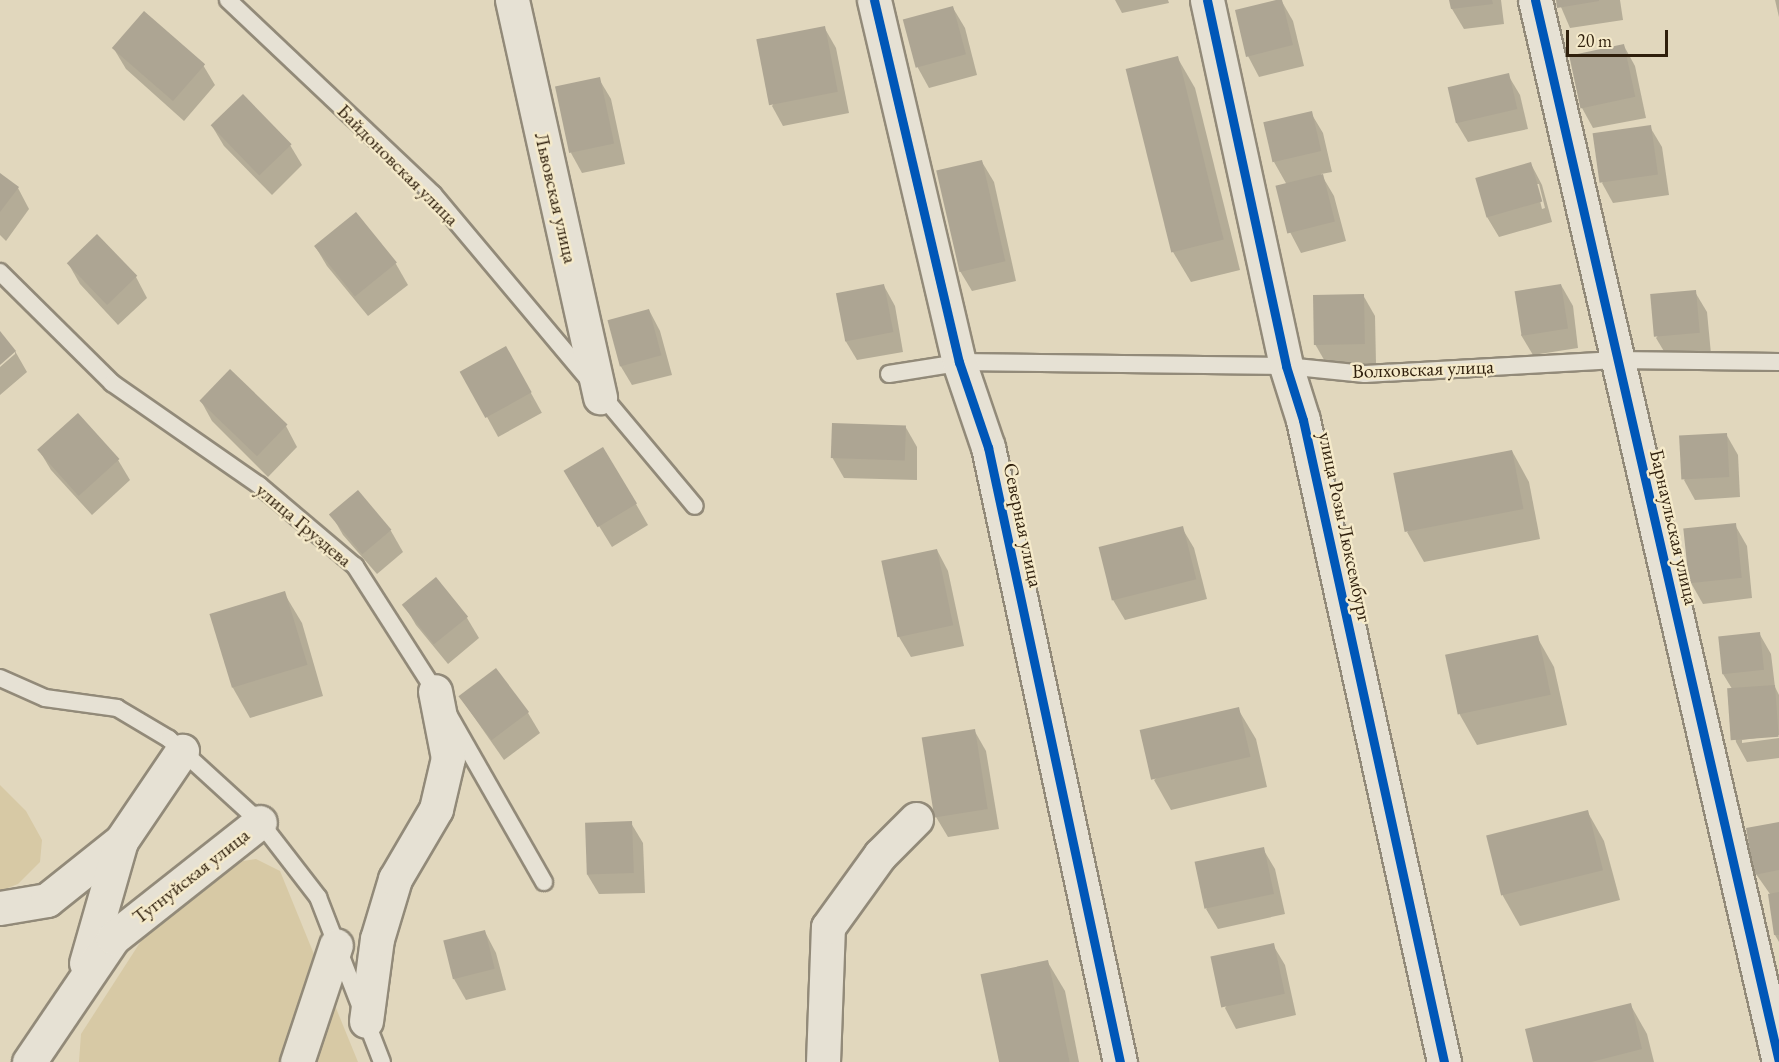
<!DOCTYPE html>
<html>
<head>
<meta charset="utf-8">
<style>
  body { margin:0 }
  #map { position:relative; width:1779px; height:1062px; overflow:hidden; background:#e1d7bd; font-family:"EB Garamond",serif }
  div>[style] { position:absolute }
  .green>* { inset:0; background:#d7c9a5 }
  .shadow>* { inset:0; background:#0003; transform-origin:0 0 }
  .building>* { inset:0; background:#ada593; transform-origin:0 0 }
  .roads { filter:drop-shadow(2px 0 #928a79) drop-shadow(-2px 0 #928a79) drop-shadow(0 2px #928a79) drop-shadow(0 -2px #928a79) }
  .service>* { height:16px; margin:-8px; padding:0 8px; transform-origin:8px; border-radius:8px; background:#e6e1d4 }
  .minor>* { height:33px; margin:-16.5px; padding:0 16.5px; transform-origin:16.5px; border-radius:16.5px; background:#e6e1d4 }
  .cycleway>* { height:9px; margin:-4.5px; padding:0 4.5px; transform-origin:4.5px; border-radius:4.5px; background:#0057b8 }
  span { translate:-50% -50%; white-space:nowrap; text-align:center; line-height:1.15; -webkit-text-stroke:5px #f5eaca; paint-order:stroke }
  .street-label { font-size:20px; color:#2f1f0c }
  .scale { position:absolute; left:1566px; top:30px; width:102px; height:27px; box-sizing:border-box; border:3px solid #2f1f0c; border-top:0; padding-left:8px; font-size:18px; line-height:21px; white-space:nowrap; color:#2f1f0c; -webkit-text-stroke:4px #f5eaca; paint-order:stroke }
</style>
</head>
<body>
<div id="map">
  <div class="green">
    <i style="clip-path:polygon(0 785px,26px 811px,42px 840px,40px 862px,18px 884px,0 891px)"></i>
    <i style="clip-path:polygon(256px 859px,280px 871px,358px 1062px,79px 1062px,81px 1034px,141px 941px,190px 896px,243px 861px)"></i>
  </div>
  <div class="shadow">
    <i style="clip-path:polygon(1115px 0,1168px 0,1169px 3px,1122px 13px)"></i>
    <i style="clip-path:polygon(1281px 0,1293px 21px,1304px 66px,1259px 77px,1248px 56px)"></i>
    <i style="clip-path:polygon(1451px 0,1501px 0,1504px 24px,1464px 29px,1452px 9px)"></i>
    <i style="clip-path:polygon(1558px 0,1620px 0,1623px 20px,1570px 28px)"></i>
    <i style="clip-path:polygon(1775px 0,1779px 0,1779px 17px)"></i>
    <i style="clip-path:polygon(953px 8px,965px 28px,977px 75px,929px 88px,918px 68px,905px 22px)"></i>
    <i style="clip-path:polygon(824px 27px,836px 48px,849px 113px,783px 126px,772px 106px)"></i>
    <i style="clip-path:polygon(1624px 46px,1635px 66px,1646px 118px,1593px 128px,1582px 108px,1571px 57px)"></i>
    <i style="clip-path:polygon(114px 49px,203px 65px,215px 85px,184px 121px,126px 69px)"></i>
    <i style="clip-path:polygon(1177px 57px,1195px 88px,1240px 270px,1191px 282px,1173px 252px)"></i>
    <i style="clip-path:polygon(1508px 75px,1520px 95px,1528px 129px,1468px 142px,1456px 122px)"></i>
    <i style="clip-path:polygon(599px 79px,611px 99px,625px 164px,582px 173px,571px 153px)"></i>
    <i style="clip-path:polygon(1311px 113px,1323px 133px,1332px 172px,1321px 174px,1334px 196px,1346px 241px,1301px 253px,1290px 232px,1287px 185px,1274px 162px)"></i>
    <i style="clip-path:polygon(212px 126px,290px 145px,302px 165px,272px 195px,224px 146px)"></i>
    <i style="clip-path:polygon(1650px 127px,1662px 147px,1669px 195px,1613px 203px,1602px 183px)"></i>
    <i style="clip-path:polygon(982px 162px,994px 182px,1016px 281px,972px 291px,960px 271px)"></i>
    <i style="clip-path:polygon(evenodd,1531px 164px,1542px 185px,1552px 222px,1499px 237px,1487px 217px,1531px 164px,1536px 184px,1539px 184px,1545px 208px,1542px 209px,1536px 184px)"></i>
    <i style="clip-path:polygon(0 175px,18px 188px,29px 209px,6px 241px,0 235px)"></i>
    <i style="clip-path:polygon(356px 214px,396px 264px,408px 285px,368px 316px,327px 266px,315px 246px)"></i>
    <i style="clip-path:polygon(68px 263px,136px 277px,147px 298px,118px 325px,80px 284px)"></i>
    <i style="clip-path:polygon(1561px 285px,1573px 306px,1578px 348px,1533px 355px,1521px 335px)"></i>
    <i style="clip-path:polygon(884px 286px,895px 306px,903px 352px,857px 360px,845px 340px)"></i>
    <i style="clip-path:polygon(1695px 292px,1707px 312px,1711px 354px,1668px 358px,1656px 338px)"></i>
    <i style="clip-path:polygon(1363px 295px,1375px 316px,1376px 364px,1327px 365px,1315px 344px)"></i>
    <i style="clip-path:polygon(649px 310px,660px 331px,672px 375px,632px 385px,620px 365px)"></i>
    <i style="left:506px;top:348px;width:74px;height:50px;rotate:61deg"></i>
    <i style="clip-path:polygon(15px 351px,27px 372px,0 395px,0 367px,15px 354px)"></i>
    <i style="clip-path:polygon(230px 371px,286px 426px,297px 447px,268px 477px,212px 421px,201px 401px)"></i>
    <i style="clip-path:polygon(78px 415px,118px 460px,130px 480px,92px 515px,51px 470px,39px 450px)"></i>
    <i style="clip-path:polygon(905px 426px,917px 447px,917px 480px,844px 478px,832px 457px)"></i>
    <i style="clip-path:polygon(1726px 434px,1738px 455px,1740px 497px,1695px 500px,1684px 480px)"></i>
    <i style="clip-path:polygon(1512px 451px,1529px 482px,1540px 539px,1424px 562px,1407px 532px)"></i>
    <i style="clip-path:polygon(358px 492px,391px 531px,403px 552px,377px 574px,343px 535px,331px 514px)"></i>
    <i style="clip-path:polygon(578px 492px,636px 504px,648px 525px,612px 547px)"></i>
    <i style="clip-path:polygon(1735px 525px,1747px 546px,1752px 598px,1703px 604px,1691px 583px)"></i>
    <i style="clip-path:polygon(1182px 528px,1194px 548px,1207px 599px,1125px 620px,1113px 600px,1100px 549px)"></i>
    <i style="clip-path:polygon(937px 550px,948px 571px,964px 646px,911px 657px,899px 637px,883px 562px)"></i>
    <i style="clip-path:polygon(284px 593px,302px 623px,323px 696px,250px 718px,233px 688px,211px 615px)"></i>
    <i style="clip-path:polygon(404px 605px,467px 618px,479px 638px,448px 664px,416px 625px)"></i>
    <i style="clip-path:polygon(1759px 633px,1771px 654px,1775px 687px,1779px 695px,1779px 735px,1742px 740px,1742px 743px,1779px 738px,1779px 758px,1747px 762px,1736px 742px,1729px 692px,1734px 692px,1723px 674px)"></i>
    <i style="clip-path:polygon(1537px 637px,1554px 667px,1567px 725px,1477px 745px,1460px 715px,1447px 657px)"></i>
    <i style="clip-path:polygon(460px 697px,528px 713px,540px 733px,504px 760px)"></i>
    <i style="clip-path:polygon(1238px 709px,1256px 739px,1267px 787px,1171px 810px,1154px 780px)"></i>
    <i style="clip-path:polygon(974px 730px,986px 751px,999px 829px,948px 837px,936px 817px,923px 739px)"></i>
    <i style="clip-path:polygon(1587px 811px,1604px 841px,1620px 900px,1520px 926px,1503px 896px,1488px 837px)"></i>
    <i style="clip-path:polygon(631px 823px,643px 843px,645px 893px,599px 894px,587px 874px)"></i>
    <i style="clip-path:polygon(1779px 824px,1779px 942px,1775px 935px,1770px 894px,1756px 874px)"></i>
    <i style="clip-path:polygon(1263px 849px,1275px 869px,1285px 914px,1218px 929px,1206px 909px)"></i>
    <i style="clip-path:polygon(485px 932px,496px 953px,506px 990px,466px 1000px,454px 979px)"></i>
    <i style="clip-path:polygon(1273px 945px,1285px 965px,1296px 1015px,1236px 1029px,1225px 1008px)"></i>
    <i style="clip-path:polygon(1047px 961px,1065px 991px,1079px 1062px,1000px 1062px)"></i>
    <i style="clip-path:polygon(1630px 1004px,1647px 1034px,1654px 1062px,1535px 1062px)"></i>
  </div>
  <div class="building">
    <i style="clip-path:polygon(1276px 0,1282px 0,1293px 45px,1246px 57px,1235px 10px)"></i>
    <i style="clip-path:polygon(1449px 0,1492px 0,1493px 4px,1451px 9px)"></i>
    <i style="clip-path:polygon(1556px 0,1599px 0,1599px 1px,1557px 8px)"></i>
    <i style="left:953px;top:6px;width:50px;height:52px;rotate:75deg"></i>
    <i style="left:144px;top:11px;width:81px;height:49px;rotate:41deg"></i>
    <i style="left:825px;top:26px;width:67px;height:70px;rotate:79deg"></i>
    <i style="left:1624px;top:44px;width:54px;height:56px;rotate:78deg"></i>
    <i style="left:1178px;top:56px;width:189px;height:54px;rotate:76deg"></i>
    <i style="left:1509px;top:73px;width:37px;height:63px;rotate:77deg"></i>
    <i style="left:600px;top:77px;width:68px;height:46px;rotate:78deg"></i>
    <i style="left:243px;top:94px;width:70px;height:45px;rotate:46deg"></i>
    <i style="left:1312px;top:111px;width:41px;height:50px;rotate:77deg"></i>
    <i style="left:1651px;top:125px;width:50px;height:59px;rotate:82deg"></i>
    <i style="left:982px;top:160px;width:104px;height:47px;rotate:77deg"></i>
    <i style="left:1531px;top:162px;width:41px;height:58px;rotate:74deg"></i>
    <i style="clip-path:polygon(0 173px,19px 187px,0 212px)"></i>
    <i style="left:1323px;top:174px;width:49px;height:49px;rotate:76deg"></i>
    <i style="left:356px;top:212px;width:65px;height:54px;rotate:51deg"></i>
    <i style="left:97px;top:234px;width:58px;height:42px;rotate:46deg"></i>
    <i style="left:884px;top:284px;width:49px;height:49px;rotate:79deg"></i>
    <i style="left:1561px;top:284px;width:45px;height:47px;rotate:81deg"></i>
    <i style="left:1696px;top:290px;width:43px;height:46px;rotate:85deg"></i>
    <i style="left:1364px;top:294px;width:50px;height:51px;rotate:89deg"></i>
    <i style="left:649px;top:309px;width:48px;height:43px;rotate:75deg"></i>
    <i style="clip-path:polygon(0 331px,16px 351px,0 365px)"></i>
    <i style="left:506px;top:346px;width:53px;height:53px;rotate:61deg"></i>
    <i style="left:230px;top:369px;width:80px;height:44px;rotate:44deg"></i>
    <i style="left:78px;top:413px;width:62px;height:55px;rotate:48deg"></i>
    <i style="left:832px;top:423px;width:74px;height:35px;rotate:2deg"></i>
    <i style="left:1727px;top:433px;width:44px;height:48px;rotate:87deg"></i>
    <i style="left:603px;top:447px;width:66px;height:46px;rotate:59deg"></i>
    <i style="left:1512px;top:450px;width:60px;height:121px;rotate:79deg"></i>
    <i style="left:358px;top:490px;width:52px;height:38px;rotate:50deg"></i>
    <i style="left:1736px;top:523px;width:55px;height:53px;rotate:84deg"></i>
    <i style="left:1183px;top:526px;width:55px;height:87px;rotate:76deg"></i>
    <i style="left:937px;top:549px;width:78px;height:57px;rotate:78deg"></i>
    <i style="left:436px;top:577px;width:51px;height:44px;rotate:51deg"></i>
    <i style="left:285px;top:591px;width:77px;height:79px;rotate:73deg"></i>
    <i style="left:1760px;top:632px;width:38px;height:42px;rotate:84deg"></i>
    <i style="left:1538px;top:635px;width:61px;height:95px;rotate:78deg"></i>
    <i style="left:496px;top:668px;width:55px;height:47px;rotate:53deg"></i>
    <i style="left:1775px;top:685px;width:52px;height:48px;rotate:86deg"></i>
    <i style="left:1239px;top:707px;width:51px;height:102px;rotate:77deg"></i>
    <i style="left:975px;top:729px;width:81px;height:54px;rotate:81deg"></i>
    <i style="left:1588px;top:810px;width:62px;height:105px;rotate:76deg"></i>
    <i style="left:632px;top:821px;width:52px;height:47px;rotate:88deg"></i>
    <i style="clip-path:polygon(1779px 822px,1779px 870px,1754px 875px,1746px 828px)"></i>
    <i style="left:1264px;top:847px;width:48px;height:71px;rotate:78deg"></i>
    <i style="clip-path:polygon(1779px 892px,1779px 935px,1774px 935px,1768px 894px)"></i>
    <i style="left:485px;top:930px;width:40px;height:43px;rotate:76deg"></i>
    <i style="left:1274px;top:943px;width:52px;height:65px;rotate:78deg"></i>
    <i style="left:1048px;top:960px;width:104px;height:69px;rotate:78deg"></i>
    <i style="clip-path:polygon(1631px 1003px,1642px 1049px,1591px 1062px,1533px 1062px,1525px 1029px)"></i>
  </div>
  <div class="roads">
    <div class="service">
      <i style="left:228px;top:0;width:282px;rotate:43.4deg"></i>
      <i style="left:433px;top:194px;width:407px;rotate:50deg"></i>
      <i style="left:0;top:272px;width:158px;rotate:44.7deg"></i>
      <i style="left:112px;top:383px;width:179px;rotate:34.8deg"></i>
      <i style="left:259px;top:485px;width:126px;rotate:40.2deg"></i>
      <i style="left:355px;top:566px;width:148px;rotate:57.4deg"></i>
      <i style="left:435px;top:691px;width:220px;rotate:60.3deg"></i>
      <i style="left:959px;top:362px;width:327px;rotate:0.7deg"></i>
      <i style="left:1286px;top:366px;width:79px;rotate:5.8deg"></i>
      <i style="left:1365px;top:374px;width:252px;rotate:-3.2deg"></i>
      <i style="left:1617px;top:360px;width:162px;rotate:0.7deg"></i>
      <i style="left:889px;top:374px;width:77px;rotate:-9deg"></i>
      <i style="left:0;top:678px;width:49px;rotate:24deg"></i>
      <i style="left:45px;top:698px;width:73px;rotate:7.9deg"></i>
      <i style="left:117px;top:708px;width:61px;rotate:30.8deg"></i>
      <i style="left:169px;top:739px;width:123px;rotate:42.4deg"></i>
      <i style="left:260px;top:822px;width:95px;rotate:52.3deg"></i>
      <i style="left:318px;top:897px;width:177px;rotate:68.8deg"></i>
    </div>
    <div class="minor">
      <i style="left:512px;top:0;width:407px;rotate:77.5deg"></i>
      <i style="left:874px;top:0;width:372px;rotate:76.8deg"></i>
      <i style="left:959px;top:362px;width:90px;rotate:71.2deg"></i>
      <i style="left:988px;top:447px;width:629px;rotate:77.89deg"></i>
      <i style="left:1207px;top:0;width:374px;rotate:77.8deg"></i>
      <i style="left:1286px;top:366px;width:57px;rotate:72.5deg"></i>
      <i style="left:1303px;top:420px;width:657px;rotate:77.61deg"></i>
      <i style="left:1535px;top:0;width:1090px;rotate:77.06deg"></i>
      <i style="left:0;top:908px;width:48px;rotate:-9.7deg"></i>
      <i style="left:47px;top:900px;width:95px;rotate:-38.6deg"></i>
      <i style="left:121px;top:841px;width:109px;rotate:-55.9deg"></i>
      <i style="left:86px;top:963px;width:127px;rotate:-74deg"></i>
      <i style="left:366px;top:1021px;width:83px;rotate:-82.4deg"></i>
      <i style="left:377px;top:939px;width:63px;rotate:-73.3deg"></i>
      <i style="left:395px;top:879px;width:81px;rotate:-59.6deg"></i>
      <i style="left:436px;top:809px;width:52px;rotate:-76.8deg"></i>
      <i style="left:448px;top:758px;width:68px;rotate:-101deg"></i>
      <i style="left:29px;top:1062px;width:150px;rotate:-55.9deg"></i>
      <i style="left:113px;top:938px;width:187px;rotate:-38.3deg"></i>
      <i style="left:297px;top:1062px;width:123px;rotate:-71.6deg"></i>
      <i style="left:823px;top:1062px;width:135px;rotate:-87.9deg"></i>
      <i style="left:828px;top:927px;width:89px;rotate:-54.2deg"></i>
      <i style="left:880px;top:855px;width:51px;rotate:-45deg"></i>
    </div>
  </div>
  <div class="cycleway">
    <i style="left:874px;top:0;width:372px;rotate:76.8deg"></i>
    <i style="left:959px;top:362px;width:90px;rotate:71.2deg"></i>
    <i style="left:988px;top:447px;width:629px;rotate:77.89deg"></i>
    <i style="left:1207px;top:0;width:374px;rotate:77.8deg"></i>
    <i style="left:1286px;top:366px;width:57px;rotate:72.5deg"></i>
    <i style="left:1303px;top:420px;width:657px;rotate:77.61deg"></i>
    <i style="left:1535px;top:0;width:1090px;rotate:77.06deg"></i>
  </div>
  <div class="street-label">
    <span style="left:398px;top:165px;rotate:45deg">Байдоновская улица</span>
    <span style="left:556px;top:198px;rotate:77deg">Львовская улица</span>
    <span style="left:1423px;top:369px;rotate:-2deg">Волховская улица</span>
    <span style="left:304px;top:525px;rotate:40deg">улица Груздева</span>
    <span style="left:1023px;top:525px;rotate:78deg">Северная улица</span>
    <span style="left:1345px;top:527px;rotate:78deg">улица Розы Люксембург</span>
    <span style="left:1674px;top:527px;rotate:77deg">Барнаульская улица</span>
    <span style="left:191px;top:876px;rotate:-38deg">Тугнуйская улица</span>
  </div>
  <div class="scale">20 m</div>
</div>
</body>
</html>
